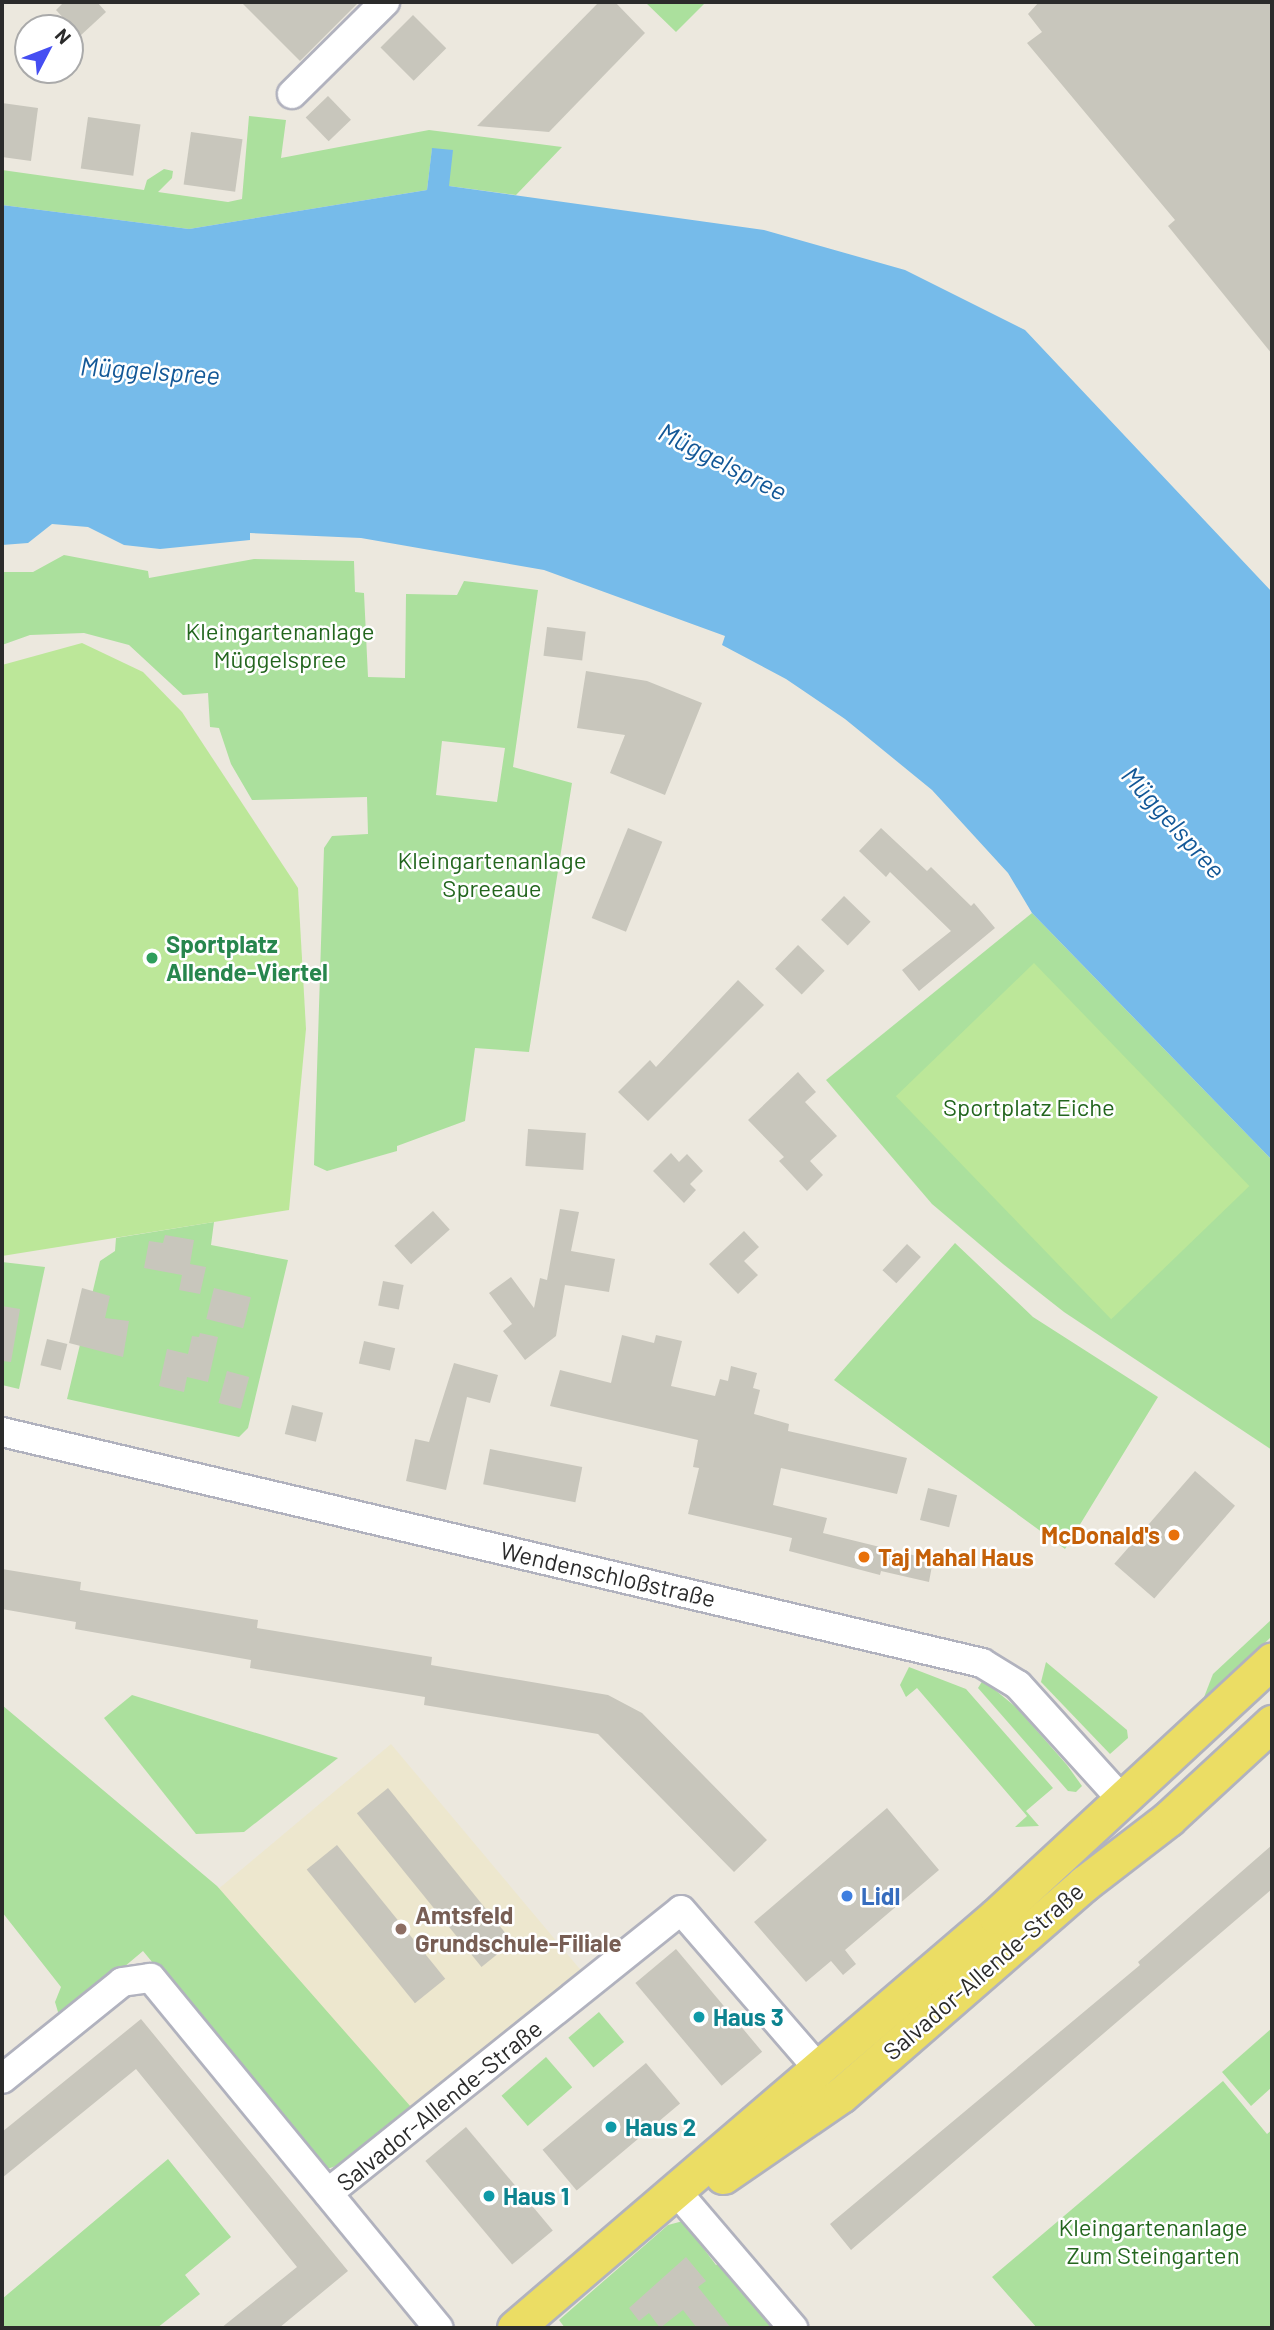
<!DOCTYPE html>
<html>
<head>
<meta charset="utf-8">
<style>
  body { margin:0 }
  #map { position:relative; width:1274px; height:2330px; overflow:hidden; background:#ece8de; font-family:Barlow,sans-serif }
  div>[style] { position:absolute }
  .education>* { inset:0; background:#ede7ce; transform-origin:0 0 }
  .green>* { inset:0; background:#abe09d; transform-origin:0 0 }
  .pitch>* { inset:0; background:#bce799; transform-origin:0 0 }
  .water>* { inset:0; background:#76bbea }
  .building>* { inset:0; background:#c8c6bc; transform-origin:0 0 }
  .roads { filter:drop-shadow(2px 0 #b1b2be) drop-shadow(-2px 0 #b1b2be) drop-shadow(0 2px #b1b2be) drop-shadow(0 -2px #b1b2be) }
  .minor>* { height:28px; margin:-14px; padding:0 14px; transform-origin:14px; border-radius:14px; background:#fff }
  .major>* { height:35px; margin:-17.5px; padding:0 17.5px; transform-origin:17.5px; border-radius:17.5px; background:#ebdd64 }
  .dots>* { width:19px; height:19px; translate:-50% -50%; box-sizing:border-box; border:4px solid #fff; border-radius:50% }
  span { translate:-50% -50%; white-space:nowrap; text-align:center; line-height:1.15; -webkit-text-stroke:5px #fff; paint-order:stroke }
  .park-label { font-size:24px; color:#23661e }
  .leisure-label { font-size:24px; color:#27864d; font-weight:700 }
  .left { translate:0 -50%; text-align:left }
  .food-label { font-size:24px; color:#c56008; font-weight:700 }
  .right { translate:-100% -50%; text-align:right }
  .street-label { font-size:24px; color:#2b2b2b }
  .shop-label { font-size:24px; color:#366cbe; font-weight:700 }
  .education-label { font-size:24px; color:#785e54; font-weight:700 }
  .culture-label { font-size:24px; color:#0d838f; font-weight:700 }
  .water-label { font-size:26px; color:#135897; font-style:italic }
  .frame { position:absolute; inset:0; border:4px solid #2b2b2b; pointer-events:none }
  .north { position:absolute; left:14px; top:14px; width:70px; height:70px; box-sizing:border-box; background:#fff; border:2px solid #aaa; border-radius:50%; rotate:48deg; font-size:19px; font-weight:700; line-height:28px; text-align:center; color:#2b2b2b }
  .north::after { content:''; display:block; margin:auto; width:24px; height:32px; background:#454ef2; clip-path:polygon(50% 0,100% 100%,50% 72%,0 100%) }
</style>
</head>
<body>
<div id="map">
  <div class="education">
    <i style="left:391px;top:1744px;width:299px;height:225px;rotate:50deg"></i>
  </div>
  <div class="green">
    <i style="clip-path:polygon(645px 2px,706px 2px,676px 32px)"></i>
    <i style="clip-path:polygon(249px 116px,286px 120px,281px 158px,429px 130px,562px 147px,516px 195px,449px 186px,432px 149px,427px 190px,189px 229px,2px 205px,2px 170px,144px 190px,147px 180px,164px 169px,173px 171px,172px 178px,158px 192px,228px 202px,242px 199px)"></i>
    <i style="clip-path:polygon(evenodd,64px 555px,148px 571px,149px 578px,254px 559px,354px 561px,355px 592px,364px 593px,368px 677px,405px 678px,406px 594px,457px 595px,464px 581px,538px 590px,513px 767px,572px 783px,529px 1052px,475px 1048px,465px 1121px,397px 1146px,397px 1151px,327px 1171px,314px 1165px,324px 848px,332px 836px,368px 834px,367px 797px,252px 800px,231px 764px,219px 728px,210px 727px,208px 693px,183px 695px,129px 645px,84px 633px,30px 635px,2px 645px,2px 572px,33px 572px,64px 555px,442px 741px,505px 748px,497px 802px,436px 795px,442px 741px)"></i>
    <i style="clip-path:polygon(1032px 913px,1272px 1160px,1272px 1450px,1064px 1312px,1003px 1264px,932px 1204px,826px 1080px)"></i>
    <i style="clip-path:polygon(214px 1222px,211px 1245px,288px 1260px,248px 1428px,239px 1437px,67px 1399px,100px 1261px,115px 1251px,116px 1238px)"></i>
    <i style="clip-path:polygon(955px 1243px,1033px 1317px,1158px 1397px,1065px 1549px,834px 1380px)"></i>
    <i style="clip-path:polygon(2px 1262px,45px 1267px,19px 1389px,2px 1385px)"></i>
    <i style="clip-path:polygon(1272px 1619px,1272px 1636px,1201px 1705px,1213px 1674px)"></i>
    <i style="clip-path:polygon(1046px 1662px,1127px 1730px,1128px 1738px,1110px 1754px,1041px 1682px)"></i>
    <i style="clip-path:polygon(909px 1667px,966px 1689px,1053px 1788px,1026px 1811px,1039px 1826px,1015px 1827px,1027px 1816px,917px 1688px,906px 1697px,900px 1685px)"></i>
    <i style="clip-path:polygon(983px 1680px,1017px 1708px,1067px 1765px,1082px 1786px,1076px 1792px,1068px 1791px,978px 1688px)"></i>
    <i style="clip-path:polygon(132px 1695px,338px 1758px,244px 1832px,196px 1834px,104px 1718px)"></i>
    <i style="clip-path:polygon(2px 1705px,217px 1886px,411px 2107px,342px 2164px,324px 2170px,143px 1951px,73px 2010px,58px 2012px,55px 2002px,61px 1987px,2px 1912px)"></i>
    <i style="left:599px;top:2012px;width:39px;height:40px;rotate:50deg"></i>
    <i style="clip-path:polygon(1272px 2028px,1272px 2087px,1251px 2106px,1222px 2072px)"></i>
    <i style="left:546px;top:2057px;width:40px;height:59px;rotate:49deg"></i>
    <i style="clip-path:polygon(1223px 2081px,1267px 2134px,1272px 2130px,1272px 2328px,1037px 2328px,992px 2277px)"></i>
    <i style="clip-path:polygon(168px 2159px,231px 2237px,185px 2275px,200px 2294px,157px 2328px,2px 2328px,2px 2299px)"></i>
    <i style="clip-path:polygon(683px 2221px,716px 2265px,721px 2262px,777px 2328px,565px 2328px,559px 2320px,668px 2225px)"></i>
  </div>
  <div class="pitch">
    <i style="clip-path:polygon(82px 643px,143px 672px,182px 712px,298px 888px,306px 1029px,289px 1210px,2px 1256px,2px 665px)"></i>
    <i style="left:1034px;top:963px;width:310px;height:192px;rotate:46deg"></i>
  </div>
  <div class="water">
    <i style="clip-path:polygon(432px 148px,453px 150px,449px 186px,764px 230px,905px 270px,1025px 330px,1272px 592px,1272px 1160px,1032px 913px,1008px 873px,932px 790px,845px 719px,786px 679px,722px 645px,725px 636px,544px 570px,361px 538px,250px 533px,250px 540px,160px 549px,124px 545px,88px 527px,52px 524px,28px 543px,2px 545px,2px 205px,189px 229px,427px 190px)"></i>
  </div>
  <div class="building">
    <i style="clip-path:polygon(64px 2px,97px 2px,106px 12px,80px 36px,56px 10px)"></i>
    <i style="clip-path:polygon(241px 2px,359px 2px,300px 61px)"></i>
    <i style="clip-path:polygon(599px 2px,615px 2px,645px 33px,549px 132px,477px 126px)"></i>
    <i style="clip-path:polygon(1039px 2px,1272px 2px,1272px 354px,1168px 226px,1175px 220px,1027px 43px,1042px 32px,1028px 14px)"></i>
    <i style="left:413px;top:15px;width:47px;height:46px;rotate:45deg"></i>
    <i style="left:328px;top:96px;width:33px;height:31px;rotate:46deg"></i>
    <i style="clip-path:polygon(2px 103px,38px 108px,31px 161px,2px 157px)"></i>
    <i style="left:88px;top:117px;width:53px;height:52px;rotate:8deg"></i>
    <i style="left:191px;top:132px;width:52px;height:53px;rotate:8deg"></i>
    <i style="left:547px;top:627px;width:39px;height:29px;rotate:7deg"></i>
    <i style="clip-path:polygon(586px 671px,647px 681px,702px 703px,665px 795px,610px 773px,625px 735px,577px 728px)"></i>
    <i style="left:628px;top:828px;width:37px;height:97px;rotate:22deg"></i>
    <i style="clip-path:polygon(881px 828px,927px 871px,931px 867px,971px 906px,974px 903px,995px 928px,919px 991px,902px 970px,951px 931px,890px 872px,886px 877px,859px 851px)"></i>
    <i style="left:844px;top:896px;width:37px;height:33px;rotate:44deg"></i>
    <i style="left:798px;top:945px;width:37px;height:33px;rotate:44deg"></i>
    <i style="clip-path:polygon(738px 980px,764px 1005px,648px 1121px,618px 1092px,650px 1060px,656px 1067px)"></i>
    <i style="clip-path:polygon(798px 1072px,816px 1092px,805px 1102px,837px 1136px,810px 1161px,823px 1175px,807px 1191px,779px 1161px,784px 1157px,748px 1120px)"></i>
    <i style="left:528px;top:1129px;width:58px;height:37px;rotate:4deg"></i>
    <i style="clip-path:polygon(671px 1153px,679px 1162px,687px 1154px,703px 1171px,690px 1184px,696px 1190px,684px 1203px,653px 1171px)"></i>
    <i style="clip-path:polygon(560px 1209px,579px 1212px,571px 1251px,615px 1259px,609px 1292px,565px 1285px,556px 1336px,525px 1360px,503px 1331px,512px 1324px,489px 1293px,511px 1277px,534px 1308px,540px 1278px,547px 1280px)"></i>
    <i style="left:433px;top:1211px;width:25px;height:52px;rotate:48deg"></i>
    <i style="clip-path:polygon(744px 1231px,759px 1247px,744px 1261px,758px 1275px,738px 1294px,709px 1264px)"></i>
    <i style="clip-path:polygon(165px 1235px,194px 1240px,190px 1264px,206px 1267px,200px 1294px,179px 1290px,182px 1275px,144px 1268px,149px 1241px,163px 1243px)"></i>
    <i style="left:907px;top:1244px;width:19px;height:36px;rotate:43deg"></i>
    <i style="left:383px;top:1281px;width:21px;height:25px;rotate:11deg"></i>
    <i style="clip-path:polygon(82px 1288px,110px 1296px,105px 1318px,129px 1321px,123px 1357px,69px 1343px)"></i>
    <i style="left:214px;top:1288px;width:38px;height:32px;rotate:14deg"></i>
    <i style="clip-path:polygon(2px 1306px,20px 1309px,11px 1362px,2px 1361px)"></i>
    <i style="clip-path:polygon(200px 1333px,218px 1337px,208px 1382px,187px 1377px,184px 1392px,159px 1386px,167px 1349px,188px 1354px,192px 1336px,199px 1337px)"></i>
    <i style="clip-path:polygon(622px 1335px,654px 1343px,656px 1335px,682px 1341px,671px 1386px,715px 1396px,720px 1379px,728px 1381px,731px 1366px,757px 1373px,753px 1388px,760px 1390px,754px 1414px,789px 1424px,788px 1431px,907px 1458px,897px 1494px,781px 1468px,773px 1505px,827px 1518px,823px 1533px,933px 1560px,929px 1582px,881px 1571px,880px 1575px,789px 1551px,792px 1538px,688px 1514px,699px 1468px,693px 1467px,698px 1440px,550px 1406px,560px 1370px,611px 1383px)"></i>
    <i style="left:47px;top:1339px;width:21px;height:27px;rotate:14deg"></i>
    <i style="left:364px;top:1341px;width:32px;height:23px;rotate:13deg"></i>
    <i style="clip-path:polygon(454px 1363px,498px 1375px,490px 1403px,467px 1397px,446px 1490px,406px 1481px,415px 1439px,429px 1442px)"></i>
    <i style="left:227px;top:1371px;width:23px;height:33px;rotate:15deg"></i>
    <i style="left:292px;top:1405px;width:32px;height:30px;rotate:14deg"></i>
    <i style="left:490px;top:1449px;width:94px;height:36px;rotate:11deg"></i>
    <i style="left:1195px;top:1471px;width:53px;height:123px;rotate:41deg"></i>
    <i style="left:928px;top:1488px;width:30px;height:33px;rotate:14deg"></i>
    <i style="clip-path:polygon(2px 1569px,81px 1582px,80px 1590px,258px 1620px,257px 1628px,432px 1657px,431px 1665px,608px 1695px,642px 1713px,767px 1840px,734px 1872px,598px 1734px,424px 1705px,425px 1697px,250px 1668px,251px 1660px,75px 1629px,76px 1622px,2px 1609px)"></i>
    <i style="left:388px;top:1788px;width:198px;height:40px;rotate:51deg"></i>
    <i style="clip-path:polygon(887px 1808px,939px 1870px,845px 1950px,856px 1964px,843px 1975px,831px 1961px,806px 1982px,754px 1922px)"></i>
    <i style="left:337px;top:1845px;width:172px;height:39px;rotate:51deg"></i>
    <i style="clip-path:polygon(1272px 1845px,1272px 1889px,851px 2250px,830px 2224px,1140px 1965px,1138px 1962px)"></i>
    <i style="left:676px;top:1949px;width:134px;height:53px;rotate:50deg"></i>
    <i style="clip-path:polygon(141px 2019px,348px 2271px,279px 2328px,221px 2328px,297px 2267px,136px 2069px,2px 2178px,2px 2132px)"></i>
    <i style="left:646px;top:2063px;width:53px;height:135px;rotate:50deg"></i>
    <i style="left:466px;top:2127px;width:135px;height:53px;rotate:50deg"></i>
    <i style="clip-path:polygon(686px 2257px,706px 2281px,698px 2287px,731px 2328px,697px 2328px,683px 2310px,660px 2328px,649px 2313px,639px 2321px,629px 2308px)"></i>
  </div>
  <div class="roads">
    <div class="minor">
      <i style="left:292px;top:94px;width:131px;rotate:-44.7deg"></i>
      <i style="left:2px;top:1432px;width:1007px;rotate:13.26deg"></i>
      <i style="left:982px;top:1663px;width:42px;rotate:31.4deg"></i>
      <i style="left:1018px;top:1685px;width:156px;rotate:47.8deg"></i>
      <i style="left:2px;top:2079px;width:154px;rotate:-38.9deg"></i>
      <i style="left:122px;top:1982px;width:29px;rotate:-8deg"></i>
      <i style="left:151px;top:1978px;width:453px;rotate:50.6deg"></i>
      <i style="left:677px;top:2192px;width:179px;rotate:49.5deg"></i>
      <i style="left:328px;top:2193px;width:452px;rotate:-38.7deg"></i>
      <i style="left:681px;top:1910px;width:209px;rotate:49.1deg"></i>
    </div>
    <div class="major">
      <i style="left:723px;top:2176px;width:143px;rotate:-34.5deg"></i>
      <i style="left:841px;top:2095px;width:323px;rotate:-41deg"></i>
      <i style="left:1085px;top:1883px;width:105px;rotate:-37.6deg"></i>
      <i style="left:1168px;top:1819px;width:142px;rotate:-42.7deg"></i>
      <i style="left:515px;top:2328px;width:633px;rotate:-40.58deg"></i>
      <i style="left:996px;top:1916px;width:376px;rotate:-42.8deg"></i>
    </div>
  </div>
  <div class="dots">
    <i style="left:152px;top:958px;background:#2e9e5b"></i>
    <i style="left:1174px;top:1535px;background:#e8710a"></i>
    <i style="left:864px;top:1557px;background:#e8710a"></i>
    <i style="left:847px;top:1896px;background:#3f7fe0"></i>
    <i style="left:401px;top:1929px;background:#8d6e63"></i>
    <i style="left:699px;top:2017px;background:#0f9aa8"></i>
    <i style="left:611px;top:2127px;background:#0f9aa8"></i>
    <i style="left:489px;top:2196px;background:#0f9aa8"></i>
  </div>
  <div class="park-label">
    <span style="left:280px;top:645px">Kleingartenanlage<br>Müggelspree</span>
    <span style="left:492px;top:874px">Kleingartenanlage<br>Spreeaue</span>
    <span style="left:1029px;top:1107px">Sportplatz Eiche</span>
    <span style="left:1153px;top:2241px">Kleingartenanlage<br>Zum Steingarten</span>
  </div>
  <div class="leisure-label">
    <span class="left" style="left:166px;top:958px">Sportplatz<br>Allende-Viertel</span>
  </div>
  <div class="food-label">
    <span class="right" style="left:1160px;top:1535px">McDonald's</span>
    <span class="left" style="left:878px;top:1557px">Taj Mahal Haus</span>
  </div>
  <div class="street-label">
    <span style="left:608px;top:1574px;rotate:13deg">Wendenschloßstraße</span>
    <span style="left:983px;top:1971px;rotate:-41deg">Salvador-Allende-Straße</span>
    <span style="left:439px;top:2105px;rotate:-39deg">Salvador-Allende-Straße</span>
  </div>
  <div class="shop-label">
    <span class="left" style="left:861px;top:1896px">Lidl</span>
  </div>
  <div class="education-label">
    <span class="left" style="left:415px;top:1929px">Amtsfeld<br>Grundschule-Filiale</span>
  </div>
  <div class="culture-label">
    <span class="left" style="left:713px;top:2017px">Haus 3</span>
    <span class="left" style="left:625px;top:2127px">Haus 2</span>
    <span class="left" style="left:503px;top:2196px">Haus 1</span>
  </div>
  <div class="water-label">
    <span style="left:150px;top:370px;rotate:4deg">Müggelspree</span>
    <span style="left:723px;top:461px;rotate:27deg">Müggelspree</span>
    <span style="left:1174px;top:822px;rotate:48deg">Müggelspree</span>
  </div>
  <div class="frame"></div>
  <div class="north">N</div>
</div>
</body>
</html>
